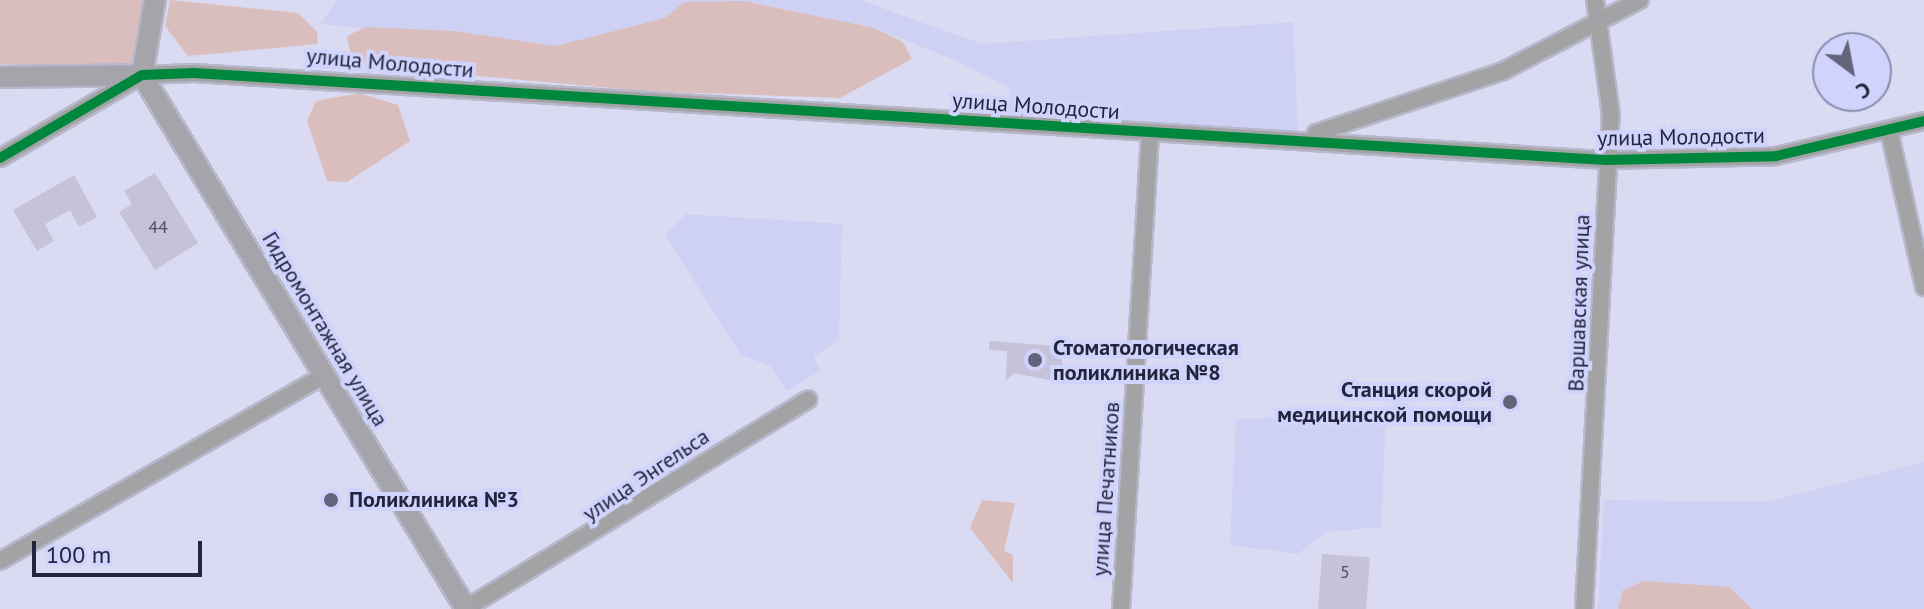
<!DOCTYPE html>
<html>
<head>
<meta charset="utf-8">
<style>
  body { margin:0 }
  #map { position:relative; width:1924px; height:609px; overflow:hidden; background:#dadbf2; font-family:"PT Sans",sans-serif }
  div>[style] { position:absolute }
  .built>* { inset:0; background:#ced1f4 }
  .green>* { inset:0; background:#dabebd }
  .building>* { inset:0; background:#c6c2d9; transform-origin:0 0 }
  .roads { filter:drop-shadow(2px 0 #b7b8cc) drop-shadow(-2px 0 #b7b8cc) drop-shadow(0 2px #b7b8cc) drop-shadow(0 -2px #b7b8cc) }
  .minor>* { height:16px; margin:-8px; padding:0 8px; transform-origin:8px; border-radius:8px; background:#a3a2a5 }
  .major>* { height:20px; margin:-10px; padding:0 10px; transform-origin:10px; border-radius:10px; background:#a4a4aa }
  .cycleway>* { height:10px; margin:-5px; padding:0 5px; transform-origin:5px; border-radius:5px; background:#00873e }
  .dots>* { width:22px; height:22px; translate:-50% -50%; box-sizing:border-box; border:4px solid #d0d3fc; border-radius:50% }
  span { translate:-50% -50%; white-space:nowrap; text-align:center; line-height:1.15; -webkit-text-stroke:8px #d0d3fc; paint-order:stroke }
  .number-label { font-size:18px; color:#4e4d66 }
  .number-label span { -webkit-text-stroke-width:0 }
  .street-label { font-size:22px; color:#23243d }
  .poi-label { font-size:22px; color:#23243d; font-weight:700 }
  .left { translate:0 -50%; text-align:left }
  .right { translate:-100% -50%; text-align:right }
  .north { position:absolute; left:1812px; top:32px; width:80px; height:80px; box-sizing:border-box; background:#d0d3fc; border:2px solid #8b8db0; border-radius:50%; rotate:148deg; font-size:22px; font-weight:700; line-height:32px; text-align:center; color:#23243d }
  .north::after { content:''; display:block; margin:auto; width:28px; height:36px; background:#63647c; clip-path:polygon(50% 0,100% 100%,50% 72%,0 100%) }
  .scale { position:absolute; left:32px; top:541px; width:170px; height:36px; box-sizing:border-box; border:4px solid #23243d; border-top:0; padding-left:10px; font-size:24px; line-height:28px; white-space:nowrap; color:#23243d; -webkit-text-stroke:6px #d0d3fc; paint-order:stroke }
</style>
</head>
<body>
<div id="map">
  <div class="built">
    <i style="clip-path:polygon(337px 0,860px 0,982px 44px,1293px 22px,1298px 131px,1133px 129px,1008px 116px,1010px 88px,952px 59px,873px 27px,786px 11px,664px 23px,565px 47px,320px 24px)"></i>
    <i style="clip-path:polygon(686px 214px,842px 224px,839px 340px,814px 357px,820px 371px,787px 391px,770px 366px,741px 355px,665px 235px)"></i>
    <i style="clip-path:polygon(1298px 417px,1386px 421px,1381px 527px,1326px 532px,1298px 554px,1230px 545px,1236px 419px)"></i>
    <i style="clip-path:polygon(1924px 462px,1924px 609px,1598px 609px,1604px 500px,1765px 502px)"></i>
  </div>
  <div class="green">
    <i style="clip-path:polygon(0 0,150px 0,138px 62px,128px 68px,0 64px)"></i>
    <i style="clip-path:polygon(170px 0,298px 13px,317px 32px,318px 44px,188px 56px,165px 26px)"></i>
    <i style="clip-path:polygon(743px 1px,875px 28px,903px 42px,912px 59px,840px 98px,644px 91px,369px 66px,351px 56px,347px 36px,365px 27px,454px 31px,556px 46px,665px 18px,684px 2px)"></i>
    <i style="clip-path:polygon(359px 93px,398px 105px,410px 141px,347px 182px,327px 181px,307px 121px,316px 101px)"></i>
    <i style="clip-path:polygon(982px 500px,1015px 503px,1004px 551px,1013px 555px,1013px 583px,970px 528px)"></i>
    <i style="clip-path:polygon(1644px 581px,1729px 587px,1752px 609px,1618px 609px,1623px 590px)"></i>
  </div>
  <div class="building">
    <i style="clip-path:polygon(155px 173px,198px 243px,155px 270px,119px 212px,132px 204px,124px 191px)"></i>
    <i style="clip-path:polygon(74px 175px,97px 217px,79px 227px,70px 210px,45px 224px,54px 241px,37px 251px,13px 210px)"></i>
    <i style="clip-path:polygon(989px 341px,1059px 346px,1063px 366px,1049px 380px,1014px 373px,1006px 381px,1007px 351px,989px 350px)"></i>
    <i style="clip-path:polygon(1447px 386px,1472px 386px,1472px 401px,1447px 397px)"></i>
    <i style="left:1322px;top:554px;width:48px;height:55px;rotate:4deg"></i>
  </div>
  <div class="roads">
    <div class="minor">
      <i style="left:1889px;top:130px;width:161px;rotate:77.4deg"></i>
      <i style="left:1316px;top:133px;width:197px;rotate:-18.3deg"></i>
      <i style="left:1503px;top:71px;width:154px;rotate:-27.4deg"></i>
      <i style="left:0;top:158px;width:164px;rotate:-30.3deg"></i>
      <i style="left:142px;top:75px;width:52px;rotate:-2.2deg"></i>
      <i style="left:194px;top:73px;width:1415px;rotate:3.53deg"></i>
      <i style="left:1606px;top:160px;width:170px;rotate:-1.3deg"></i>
      <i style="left:1776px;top:156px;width:152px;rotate:-13.3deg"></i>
      <i style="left:0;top:561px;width:372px;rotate:-29.8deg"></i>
      <i style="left:465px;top:609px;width:402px;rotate:-31.4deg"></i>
      <i style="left:1121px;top:609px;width:477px;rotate:-86.5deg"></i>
      <i style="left:1584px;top:609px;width:495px;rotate:-86.9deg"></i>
      <i style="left:1611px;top:115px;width:116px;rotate:-97.9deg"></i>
    </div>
    <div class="major">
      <i style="left:142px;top:75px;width:625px;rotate:58.75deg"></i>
      <i style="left:142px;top:75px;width:76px;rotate:-80.2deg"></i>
      <i style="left:0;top:77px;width:142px;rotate:-0.8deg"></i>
    </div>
  </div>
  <div class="cycleway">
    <i style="left:0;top:158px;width:164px;rotate:-30.3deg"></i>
    <i style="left:142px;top:75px;width:52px;rotate:-2.2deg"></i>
    <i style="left:194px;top:73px;width:1415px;rotate:3.53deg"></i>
    <i style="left:1606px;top:160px;width:170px;rotate:-1.3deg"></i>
    <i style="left:1776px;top:156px;width:152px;rotate:-13.3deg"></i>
  </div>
  <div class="dots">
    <i style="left:1035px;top:360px;background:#63647c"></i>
    <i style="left:1510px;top:402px;background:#63647c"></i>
    <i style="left:331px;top:500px;background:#63647c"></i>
  </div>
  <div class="number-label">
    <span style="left:158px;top:227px">44</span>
    <span style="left:1345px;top:572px">5</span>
  </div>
  <div class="street-label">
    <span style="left:390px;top:63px;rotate:5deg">улица Молодости</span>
    <span style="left:1036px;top:106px;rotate:4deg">улица Молодости</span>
    <span style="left:1681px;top:137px;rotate:-1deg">улица Молодости</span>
    <span style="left:1579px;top:303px;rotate:-88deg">Варшавская улица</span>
    <span style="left:325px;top:329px;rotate:59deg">Гидромонтажная улица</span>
    <span style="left:646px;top:475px;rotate:-34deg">улица Энгельса</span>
    <span style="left:1106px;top:489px;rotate:-86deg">улица Печатников</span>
  </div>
  <div class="poi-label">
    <span class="left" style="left:1053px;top:360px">Стоматологическая<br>поликлиника №8</span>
    <span class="right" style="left:1492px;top:402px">Станция скорой<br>медицинской помощи</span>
    <span class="left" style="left:349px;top:500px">Поликлиника №3</span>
  </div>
  <div class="north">С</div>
  <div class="scale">100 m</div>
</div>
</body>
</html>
